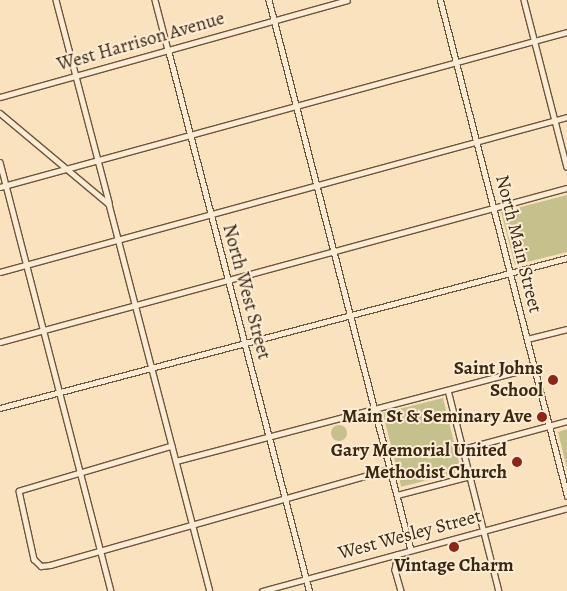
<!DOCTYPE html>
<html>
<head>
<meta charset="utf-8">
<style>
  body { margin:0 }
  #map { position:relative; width:567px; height:591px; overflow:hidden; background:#fbe2bf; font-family:Alegreya,serif }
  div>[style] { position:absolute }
  .green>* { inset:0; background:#c6c18c; transform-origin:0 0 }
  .round { border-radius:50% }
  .roads { filter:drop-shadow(1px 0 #6c563c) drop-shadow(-1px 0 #6c563c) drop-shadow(0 1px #6c563c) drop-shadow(0 -1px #6c563c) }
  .minor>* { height:4.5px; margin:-2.25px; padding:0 2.25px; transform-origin:2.25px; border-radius:2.25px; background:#fcecd5 }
  .tertiary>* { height:5px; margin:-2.5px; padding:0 2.5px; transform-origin:2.5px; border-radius:2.5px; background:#fcecd5 }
  .dots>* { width:14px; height:14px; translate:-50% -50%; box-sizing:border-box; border:2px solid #fcecd5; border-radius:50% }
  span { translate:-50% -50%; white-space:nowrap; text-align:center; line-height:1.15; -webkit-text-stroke:4px #fcecd5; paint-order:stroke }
  .street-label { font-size:19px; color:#3c2811 }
  .poi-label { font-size:19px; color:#3c2811; font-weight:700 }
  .right { translate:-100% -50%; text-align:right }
</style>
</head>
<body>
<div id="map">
  <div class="green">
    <i style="clip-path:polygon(567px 195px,567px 252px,515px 265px,501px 212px)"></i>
    <i style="left:443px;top:398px;width:76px;height:62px;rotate:76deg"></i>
    <i class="round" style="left:331px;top:425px;width:16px;height:16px"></i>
    <i style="clip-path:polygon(567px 429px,567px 469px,558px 432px)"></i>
  </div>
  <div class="roads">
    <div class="minor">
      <i style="left:56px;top:0;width:209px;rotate:75.3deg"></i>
      <i style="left:155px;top:0;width:52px;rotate:75.4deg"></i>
      <i style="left:269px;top:0;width:568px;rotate:75.52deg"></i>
      <i style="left:524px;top:0;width:172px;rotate:75.6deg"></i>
      <i style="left:0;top:113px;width:142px;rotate:39.9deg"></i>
      <i style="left:109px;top:204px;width:400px;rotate:75.4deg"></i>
      <i style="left:0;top:162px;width:443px;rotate:75.5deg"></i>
      <i style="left:0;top:187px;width:588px;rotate:-15.29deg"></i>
      <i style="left:0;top:272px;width:588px;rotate:-15.29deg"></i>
      <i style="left:527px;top:339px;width:41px;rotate:-14deg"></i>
      <i style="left:0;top:342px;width:588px;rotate:-15.2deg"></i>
      <i style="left:448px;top:390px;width:207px;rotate:75.8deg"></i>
      <i style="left:0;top:408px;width:587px;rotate:-14.82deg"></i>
      <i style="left:172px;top:446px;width:159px;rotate:163.6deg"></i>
      <i style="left:19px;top:491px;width:70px;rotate:77.6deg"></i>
      <i style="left:34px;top:559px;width:10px;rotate:45deg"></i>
      <i style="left:41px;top:566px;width:9px;rotate:-6deg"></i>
      <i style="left:50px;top:565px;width:353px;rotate:-15.8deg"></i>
      <i style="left:463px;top:449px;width:108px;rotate:-15.1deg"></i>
      <i style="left:176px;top:461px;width:370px;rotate:-14.7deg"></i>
      <i style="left:397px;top:495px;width:75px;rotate:-14.6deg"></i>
      <i style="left:398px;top:554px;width:16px;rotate:101deg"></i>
      <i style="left:395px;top:570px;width:22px;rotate:74deg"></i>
    </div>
    <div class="tertiary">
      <i style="left:440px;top:0;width:512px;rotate:75.64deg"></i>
      <i style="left:168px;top:50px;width:559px;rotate:75.39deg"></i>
      <i style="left:0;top:97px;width:360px;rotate:-15.6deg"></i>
      <i style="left:262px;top:591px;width:316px;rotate:-15.2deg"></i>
    </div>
  </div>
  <div class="dots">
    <i style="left:553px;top:380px;background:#8f2418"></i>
    <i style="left:542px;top:417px;background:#8f2418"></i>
    <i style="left:517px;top:462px;background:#8f2418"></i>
    <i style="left:454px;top:547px;background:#8f2418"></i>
  </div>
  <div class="street-label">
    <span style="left:141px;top:42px;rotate:-16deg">West Harrison Avenue</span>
    <span style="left:518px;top:244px;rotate:76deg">North Main Street</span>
    <span style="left:246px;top:292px;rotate:75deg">North West Street</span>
    <span style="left:410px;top:535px;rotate:-15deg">West Wesley Street</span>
  </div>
  <div class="poi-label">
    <span class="right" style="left:543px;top:380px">Saint Johns<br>School</span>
    <span class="right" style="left:532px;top:417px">Main St &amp; Seminary Ave</span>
    <span class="right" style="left:507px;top:462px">Gary Memorial United<br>Methodist Church</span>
    <span style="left:454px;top:566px">Vintage Charm</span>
  </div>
</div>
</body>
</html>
